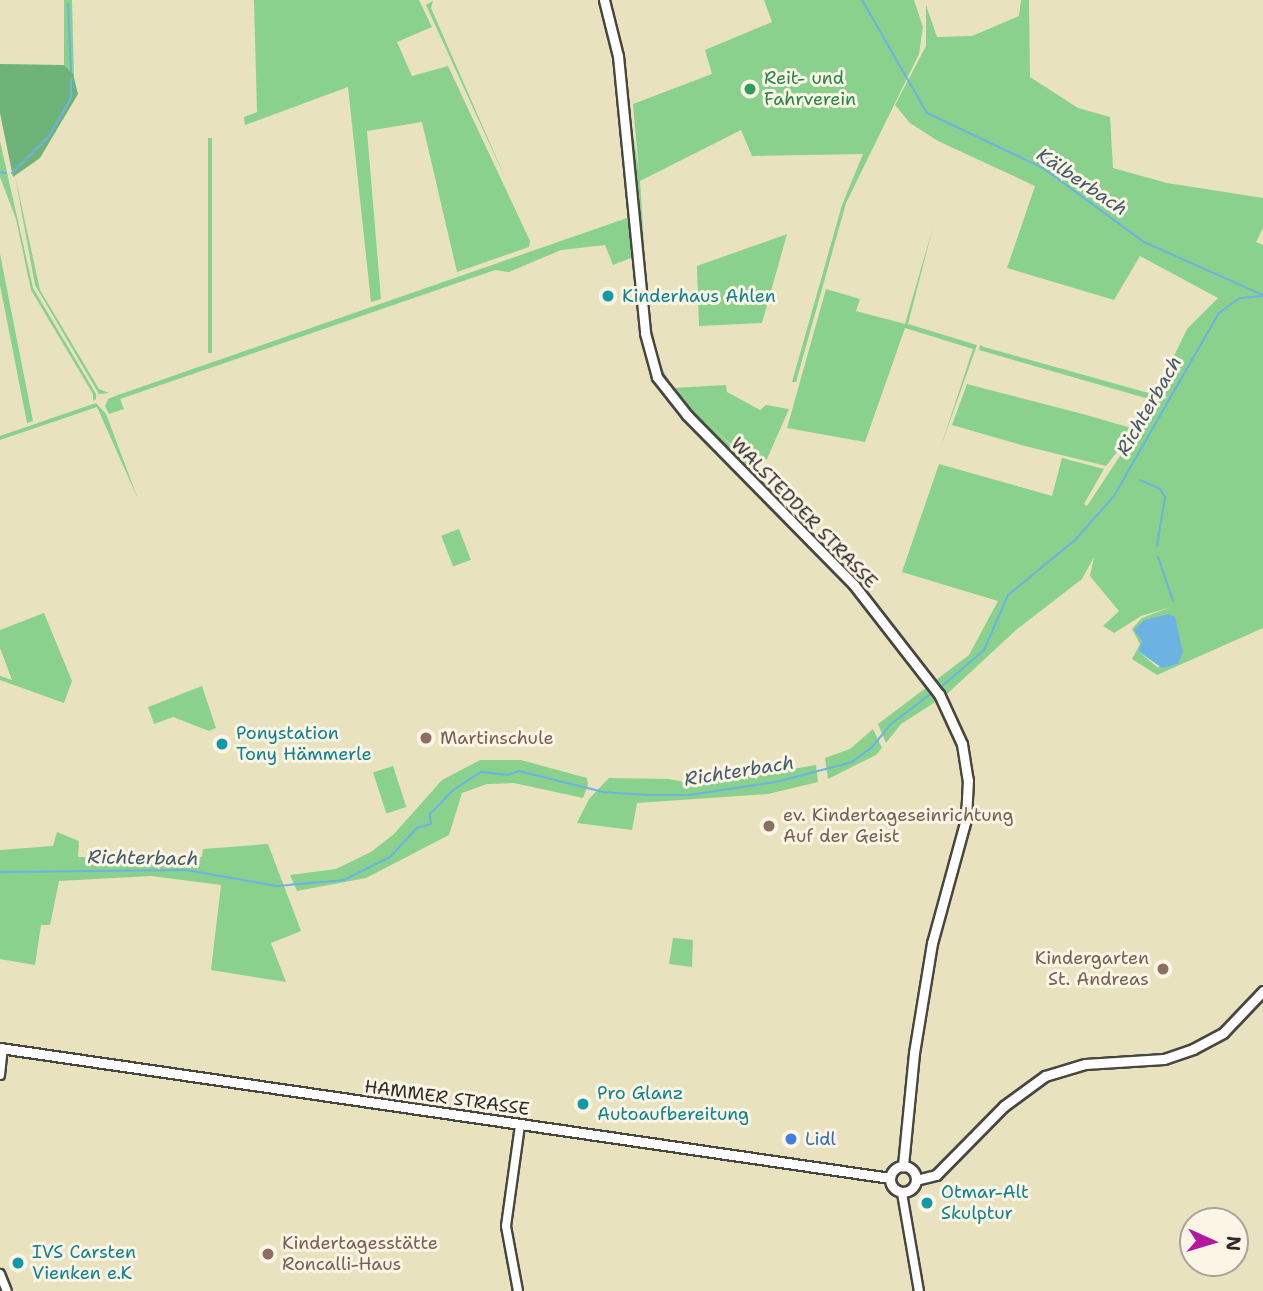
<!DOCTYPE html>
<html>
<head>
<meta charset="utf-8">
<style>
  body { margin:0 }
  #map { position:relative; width:1263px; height:1291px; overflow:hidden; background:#e9e2be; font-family:"Shantell Sans",sans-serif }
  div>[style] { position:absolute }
  .green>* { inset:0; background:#89d18d; transform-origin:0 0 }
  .forest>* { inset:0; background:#6eb378 }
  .water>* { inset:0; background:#6cb3e3 }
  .stream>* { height:2px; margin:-1px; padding:0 1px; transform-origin:1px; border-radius:1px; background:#6cb3e3 }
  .roads { filter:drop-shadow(2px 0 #484641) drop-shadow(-2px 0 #484641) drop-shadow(0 2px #484641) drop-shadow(0 -2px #484641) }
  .tertiary>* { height:8px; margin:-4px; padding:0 4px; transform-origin:4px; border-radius:4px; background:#fff }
  .secondary>* { height:9px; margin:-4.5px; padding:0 4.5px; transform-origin:4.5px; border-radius:4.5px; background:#fff }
  .secondary>.ring { margin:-4.5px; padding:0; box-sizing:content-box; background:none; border:9px solid #fff; border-radius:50% }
  .dots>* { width:19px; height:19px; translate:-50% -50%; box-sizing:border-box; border:4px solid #fcf5e5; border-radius:50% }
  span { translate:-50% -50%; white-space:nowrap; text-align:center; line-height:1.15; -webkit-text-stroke:6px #fcf5e5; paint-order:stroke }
  .leisure-label { font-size:18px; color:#27864d }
  .left { translate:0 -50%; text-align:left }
  .culture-label { font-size:18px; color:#0d838f }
  .street-label { font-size:18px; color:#2b2b2b }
  .education-label { font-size:18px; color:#785e54 }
  .right { translate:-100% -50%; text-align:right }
  .shop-label { font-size:18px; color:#366cbe }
  .water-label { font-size:19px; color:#425b6b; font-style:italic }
  .north { position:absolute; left:1179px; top:1207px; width:70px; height:70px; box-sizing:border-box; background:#fcf5e5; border:2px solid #a8a49b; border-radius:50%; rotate:94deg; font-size:19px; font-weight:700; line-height:28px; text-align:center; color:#2b2b2b }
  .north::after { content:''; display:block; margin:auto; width:24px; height:32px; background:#b5179e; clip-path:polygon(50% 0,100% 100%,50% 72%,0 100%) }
</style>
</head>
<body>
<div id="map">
  <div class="green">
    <i style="clip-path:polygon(64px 0,72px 0,74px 78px,64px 65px)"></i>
    <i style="clip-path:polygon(254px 0,419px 0,432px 27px,397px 42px,412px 76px,448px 66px,530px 241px,529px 247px,457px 272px,422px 122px,367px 131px,381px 299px,371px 302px,348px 87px,245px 125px,244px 117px,257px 112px)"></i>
    <i style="clip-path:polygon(764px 0,914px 0,923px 27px,919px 54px,846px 203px,796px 382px,792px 382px,842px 205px,863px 154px,752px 156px,741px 130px,640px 181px,648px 305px,627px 104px,627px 95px,639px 172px,633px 104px,712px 74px,705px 50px,772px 22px)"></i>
    <i style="clip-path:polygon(evenodd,1021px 0,1029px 0,1030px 77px,1078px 108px,1110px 117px,1113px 168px,1167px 183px,1263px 198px,1263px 228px,1256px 242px,1263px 245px,1263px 628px,1157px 675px,1132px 659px,1140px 644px,1132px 629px,1142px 618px,1171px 607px,1141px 616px,1114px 633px,1103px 626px,1119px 611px,1090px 576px,1094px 557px,1082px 579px,1016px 630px,947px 694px,936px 680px,969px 655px,998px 601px,902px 572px,939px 464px,1052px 496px,1062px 458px,1104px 469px,1084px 504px,1087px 506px,1141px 424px,1187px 329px,1218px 298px,1140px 256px,1114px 300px,1007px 268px,1035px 186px,938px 141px,910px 123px,895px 105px,926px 46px,926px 5px,937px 37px,972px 36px,1019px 16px,1021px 0,1142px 641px,1182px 646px,1178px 664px,1157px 667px,1138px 651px,1142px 641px)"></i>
    <i style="clip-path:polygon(433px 1px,431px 8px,507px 182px,426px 5px)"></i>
    <i style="left:208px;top:138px;width:4px;height:215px"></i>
    <i style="clip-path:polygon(0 141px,33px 288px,96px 394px,96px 399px,93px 401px,93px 394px,31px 290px,16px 219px,0 177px)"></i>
    <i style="clip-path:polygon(15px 176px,40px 290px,99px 389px,109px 393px,99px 394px,35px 285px)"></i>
    <i style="clip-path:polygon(627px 218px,631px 221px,636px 256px,613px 265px,605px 245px,561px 250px,509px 272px,495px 270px,120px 399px,124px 409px,109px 414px,105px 406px,108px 399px,118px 395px)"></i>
    <i style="clip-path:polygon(933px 227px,908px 324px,977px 345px,940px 449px,973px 349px,905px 328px,865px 442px,787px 428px,826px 289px,860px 299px,856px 311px,905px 324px)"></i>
    <i style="clip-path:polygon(787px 234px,762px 323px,699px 326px,697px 266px)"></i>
    <i style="clip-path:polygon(0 254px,33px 421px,27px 423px,0 285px)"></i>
    <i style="clip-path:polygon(648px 309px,659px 363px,673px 388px,726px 385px,727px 392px,760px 410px,766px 405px,789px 409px,767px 459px,753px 465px,705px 420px,747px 461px,750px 467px,746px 468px,663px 381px,651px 349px)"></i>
    <i style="clip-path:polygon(980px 345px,984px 347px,1152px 394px,1149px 399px,979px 350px)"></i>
    <i style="clip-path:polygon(967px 384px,1079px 413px,1135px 429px,1106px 466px,1025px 446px,952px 425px)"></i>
    <i style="clip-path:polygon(96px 403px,106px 414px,138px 499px,97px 407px,0 440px,0 436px)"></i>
    <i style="left:459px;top:529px;width:33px;height:19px;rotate:69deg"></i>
    <i style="clip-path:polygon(44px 613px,72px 681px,64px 703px,0 680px,0 676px,12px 680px,0 648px,0 630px)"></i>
    <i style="clip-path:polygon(202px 686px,216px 728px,209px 731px,173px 717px,154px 724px,148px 707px)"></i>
    <i style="clip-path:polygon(927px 687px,937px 701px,901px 724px,886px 743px,878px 724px)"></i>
    <i style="clip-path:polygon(873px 729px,882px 748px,876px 755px,828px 779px,825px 758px,850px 749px)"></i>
    <i style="clip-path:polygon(480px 760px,521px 760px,587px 778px,588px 785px,583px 798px,514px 783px,487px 784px,462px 793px,449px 835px,366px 878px,297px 891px,290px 875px,336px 869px,371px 852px,394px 834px,442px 780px)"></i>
    <i style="clip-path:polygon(816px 765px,818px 782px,768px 794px,637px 803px,632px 830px,577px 823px,589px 799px,609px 778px,669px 779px,698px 785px)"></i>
    <i style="left:393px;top:766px;width:43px;height:21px;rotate:72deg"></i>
    <i style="clip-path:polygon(57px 832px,79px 841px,78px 857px,202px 857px,203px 849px,268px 844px,301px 931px,271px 943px,286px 982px,211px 970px,221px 885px,151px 876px,59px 881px,50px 925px,41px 925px,35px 965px,0 959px,0 850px,53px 846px)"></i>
    <i style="clip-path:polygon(673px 938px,693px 940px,692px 967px,669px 964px)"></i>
  </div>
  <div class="forest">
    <i style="clip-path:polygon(0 64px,64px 65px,73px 74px,78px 94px,40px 158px,13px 177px,0 113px)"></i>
  </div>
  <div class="water">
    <i style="clip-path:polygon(1169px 614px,1175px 617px,1183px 652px,1178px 664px,1162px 668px,1138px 651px,1142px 641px,1134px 630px,1144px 620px)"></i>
  </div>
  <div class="stream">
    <i style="left:862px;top:0;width:130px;rotate:60.1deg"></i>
    <i style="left:927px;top:113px;width:128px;rotate:25.4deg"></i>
    <i style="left:1043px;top:168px;width:125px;rotate:36.2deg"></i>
    <i style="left:1144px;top:242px;width:130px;rotate:24deg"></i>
    <i style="left:68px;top:4px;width:67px;rotate:87.4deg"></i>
    <i style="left:0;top:172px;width:6px;rotate:9deg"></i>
    <i style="left:12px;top:173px;width:52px;rotate:-45deg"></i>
    <i style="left:49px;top:136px;width:44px;rotate:-59.9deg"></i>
    <i style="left:71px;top:98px;width:19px;rotate:-90deg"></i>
    <i style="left:1140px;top:480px;width:22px;rotate:24deg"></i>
    <i style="left:1160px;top:489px;width:9px;rotate:58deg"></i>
    <i style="left:1165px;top:497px;width:50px;rotate:99.3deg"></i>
    <i style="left:1158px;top:557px;width:46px;rotate:71.2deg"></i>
    <i style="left:940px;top:688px;width:58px;rotate:-40.8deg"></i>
    <i style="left:984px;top:650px;width:60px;rotate:-66.4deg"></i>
    <i style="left:1008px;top:595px;width:87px;rotate:-39.4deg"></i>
    <i style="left:1075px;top:540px;width:59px;rotate:-48.4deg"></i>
    <i style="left:1114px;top:496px;width:211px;rotate:-60.2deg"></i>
    <i style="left:1219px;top:313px;width:26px;rotate:-36deg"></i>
    <i style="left:1240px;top:298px;width:23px;rotate:-5deg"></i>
    <i style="left:0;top:872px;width:186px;rotate:-0.6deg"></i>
    <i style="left:186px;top:870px;width:92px;rotate:10deg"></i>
    <i style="left:277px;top:886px;width:67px;rotate:-5.1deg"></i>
    <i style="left:344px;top:880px;width:51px;rotate:-26.6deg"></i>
    <i style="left:390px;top:857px;width:40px;rotate:-47deg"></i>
    <i style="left:417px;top:828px;width:15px;rotate:-16deg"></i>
    <i style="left:431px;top:824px;width:10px;rotate:-96deg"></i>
    <i style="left:430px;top:814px;width:33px;rotate:-46deg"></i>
    <i style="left:453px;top:790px;width:33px;rotate:-33deg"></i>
    <i style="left:481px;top:772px;width:27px;rotate:6deg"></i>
    <i style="left:508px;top:775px;width:12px;rotate:-20deg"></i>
    <i style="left:519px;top:771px;width:87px;rotate:14deg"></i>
    <i style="left:603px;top:792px;width:45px;rotate:3.8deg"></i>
    <i style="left:648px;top:795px;width:41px"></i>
    <i style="left:689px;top:795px;width:88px;rotate:-8.5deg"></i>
    <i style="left:776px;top:782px;width:79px;rotate:-14.7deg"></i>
    <i style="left:852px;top:762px;width:26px;rotate:-37deg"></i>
    <i style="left:873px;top:746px;width:28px;rotate:-51deg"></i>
    <i style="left:891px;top:724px;width:51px;rotate:-37.1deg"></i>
  </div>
  <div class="roads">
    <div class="tertiary">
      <i style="left:0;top:1075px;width:27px;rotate:-84deg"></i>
      <i style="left:902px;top:1193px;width:99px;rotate:80.2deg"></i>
      <i style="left:0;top:1274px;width:18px;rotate:68deg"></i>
      <i style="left:518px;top:1291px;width:66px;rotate:-100.5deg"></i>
      <i style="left:506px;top:1226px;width:102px;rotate:-82.1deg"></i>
    </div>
    <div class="secondary">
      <i style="left:604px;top:0;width:58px;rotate:76deg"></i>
      <i style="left:618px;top:56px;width:278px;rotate:84.4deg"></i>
      <i style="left:645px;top:333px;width:46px;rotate:74.7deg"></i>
      <i style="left:657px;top:377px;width:48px;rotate:51.7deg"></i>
      <i style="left:687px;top:415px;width:238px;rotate:45.5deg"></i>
      <i style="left:854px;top:585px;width:138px;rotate:52.1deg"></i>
      <i style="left:939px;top:694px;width:55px;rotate:65.3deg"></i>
      <i style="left:962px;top:744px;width:36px;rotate:81deg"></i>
      <i style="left:968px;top:780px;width:39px;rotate:93deg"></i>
      <i style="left:966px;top:819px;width:129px;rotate:105.3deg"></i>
      <i style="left:932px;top:943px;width:111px;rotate:99.3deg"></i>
      <i style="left:914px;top:1053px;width:114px;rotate:95.6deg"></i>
      <i style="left:0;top:1048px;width:899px;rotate:8.31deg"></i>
      <i class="ring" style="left:890px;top:1166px;width:17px;height:17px"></i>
      <i style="left:916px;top:1180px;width:21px;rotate:-14deg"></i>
      <i style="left:936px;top:1175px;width:97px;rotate:-45.4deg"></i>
      <i style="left:1004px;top:1106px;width:51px;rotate:-36.2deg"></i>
      <i style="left:1045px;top:1076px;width:42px;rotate:-16.7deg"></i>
      <i style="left:1085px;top:1064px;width:79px;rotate:-3.6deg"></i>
      <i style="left:1164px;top:1059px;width:31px;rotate:-19deg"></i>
      <i style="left:1193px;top:1049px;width:34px;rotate:-28deg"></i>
      <i style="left:1223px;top:1033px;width:58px;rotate:-46.4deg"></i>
    </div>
  </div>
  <div class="dots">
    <i style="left:750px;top:89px;background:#2e9e5b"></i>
    <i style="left:608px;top:296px;background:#0f9aa8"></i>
    <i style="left:426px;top:738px;background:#8d6e63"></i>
    <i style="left:222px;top:744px;background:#0f9aa8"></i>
    <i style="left:769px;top:826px;background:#8d6e63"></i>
    <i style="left:1163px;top:969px;background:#8d6e63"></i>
    <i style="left:583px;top:1104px;background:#0f9aa8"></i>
    <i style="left:791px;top:1139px;background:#3f7fe0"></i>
    <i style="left:927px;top:1203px;background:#0f9aa8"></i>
    <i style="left:268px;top:1254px;background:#8d6e63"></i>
    <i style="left:18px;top:1263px;background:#0f9aa8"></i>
  </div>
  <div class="leisure-label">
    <span class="left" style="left:764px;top:89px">Reit- und<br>Fahrverein</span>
  </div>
  <div class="culture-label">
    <span class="left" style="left:622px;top:296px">Kinderhaus Ahlen</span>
    <span class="left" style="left:236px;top:744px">Ponystation<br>Tony Hämmerle</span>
    <span class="left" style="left:597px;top:1104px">Pro Glanz<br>Autoaufbereitung</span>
    <span class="left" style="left:941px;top:1203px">Otmar-Alt<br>Skulptur</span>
    <span class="left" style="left:32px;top:1263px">IVS Carsten<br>Vienken e.K</span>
  </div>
  <div class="street-label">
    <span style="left:804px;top:513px;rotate:46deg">WALSTEDDER STRASSE</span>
    <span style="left:447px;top:1098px;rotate:8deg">HAMMER STRASSE</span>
  </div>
  <div class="education-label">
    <span class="left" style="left:440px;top:738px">Martinschule</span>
    <span class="left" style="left:783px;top:826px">ev. Kindertageseinrichtung<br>Auf der Geist</span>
    <span class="right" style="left:1149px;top:969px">Kindergarten<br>St. Andreas</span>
    <span class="left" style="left:282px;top:1254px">Kindertagesstätte<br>Roncalli-Haus</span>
  </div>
  <div class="shop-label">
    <span class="left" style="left:805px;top:1139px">Lidl</span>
  </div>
  <div class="water-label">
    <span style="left:1082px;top:182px;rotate:34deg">Kälberbach</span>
    <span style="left:1149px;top:406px;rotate:-60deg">Richterbach</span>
    <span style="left:739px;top:771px;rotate:-9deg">Richterbach</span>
    <span style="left:143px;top:858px;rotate:1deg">Richterbach</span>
  </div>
  <div class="north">N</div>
</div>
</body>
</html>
